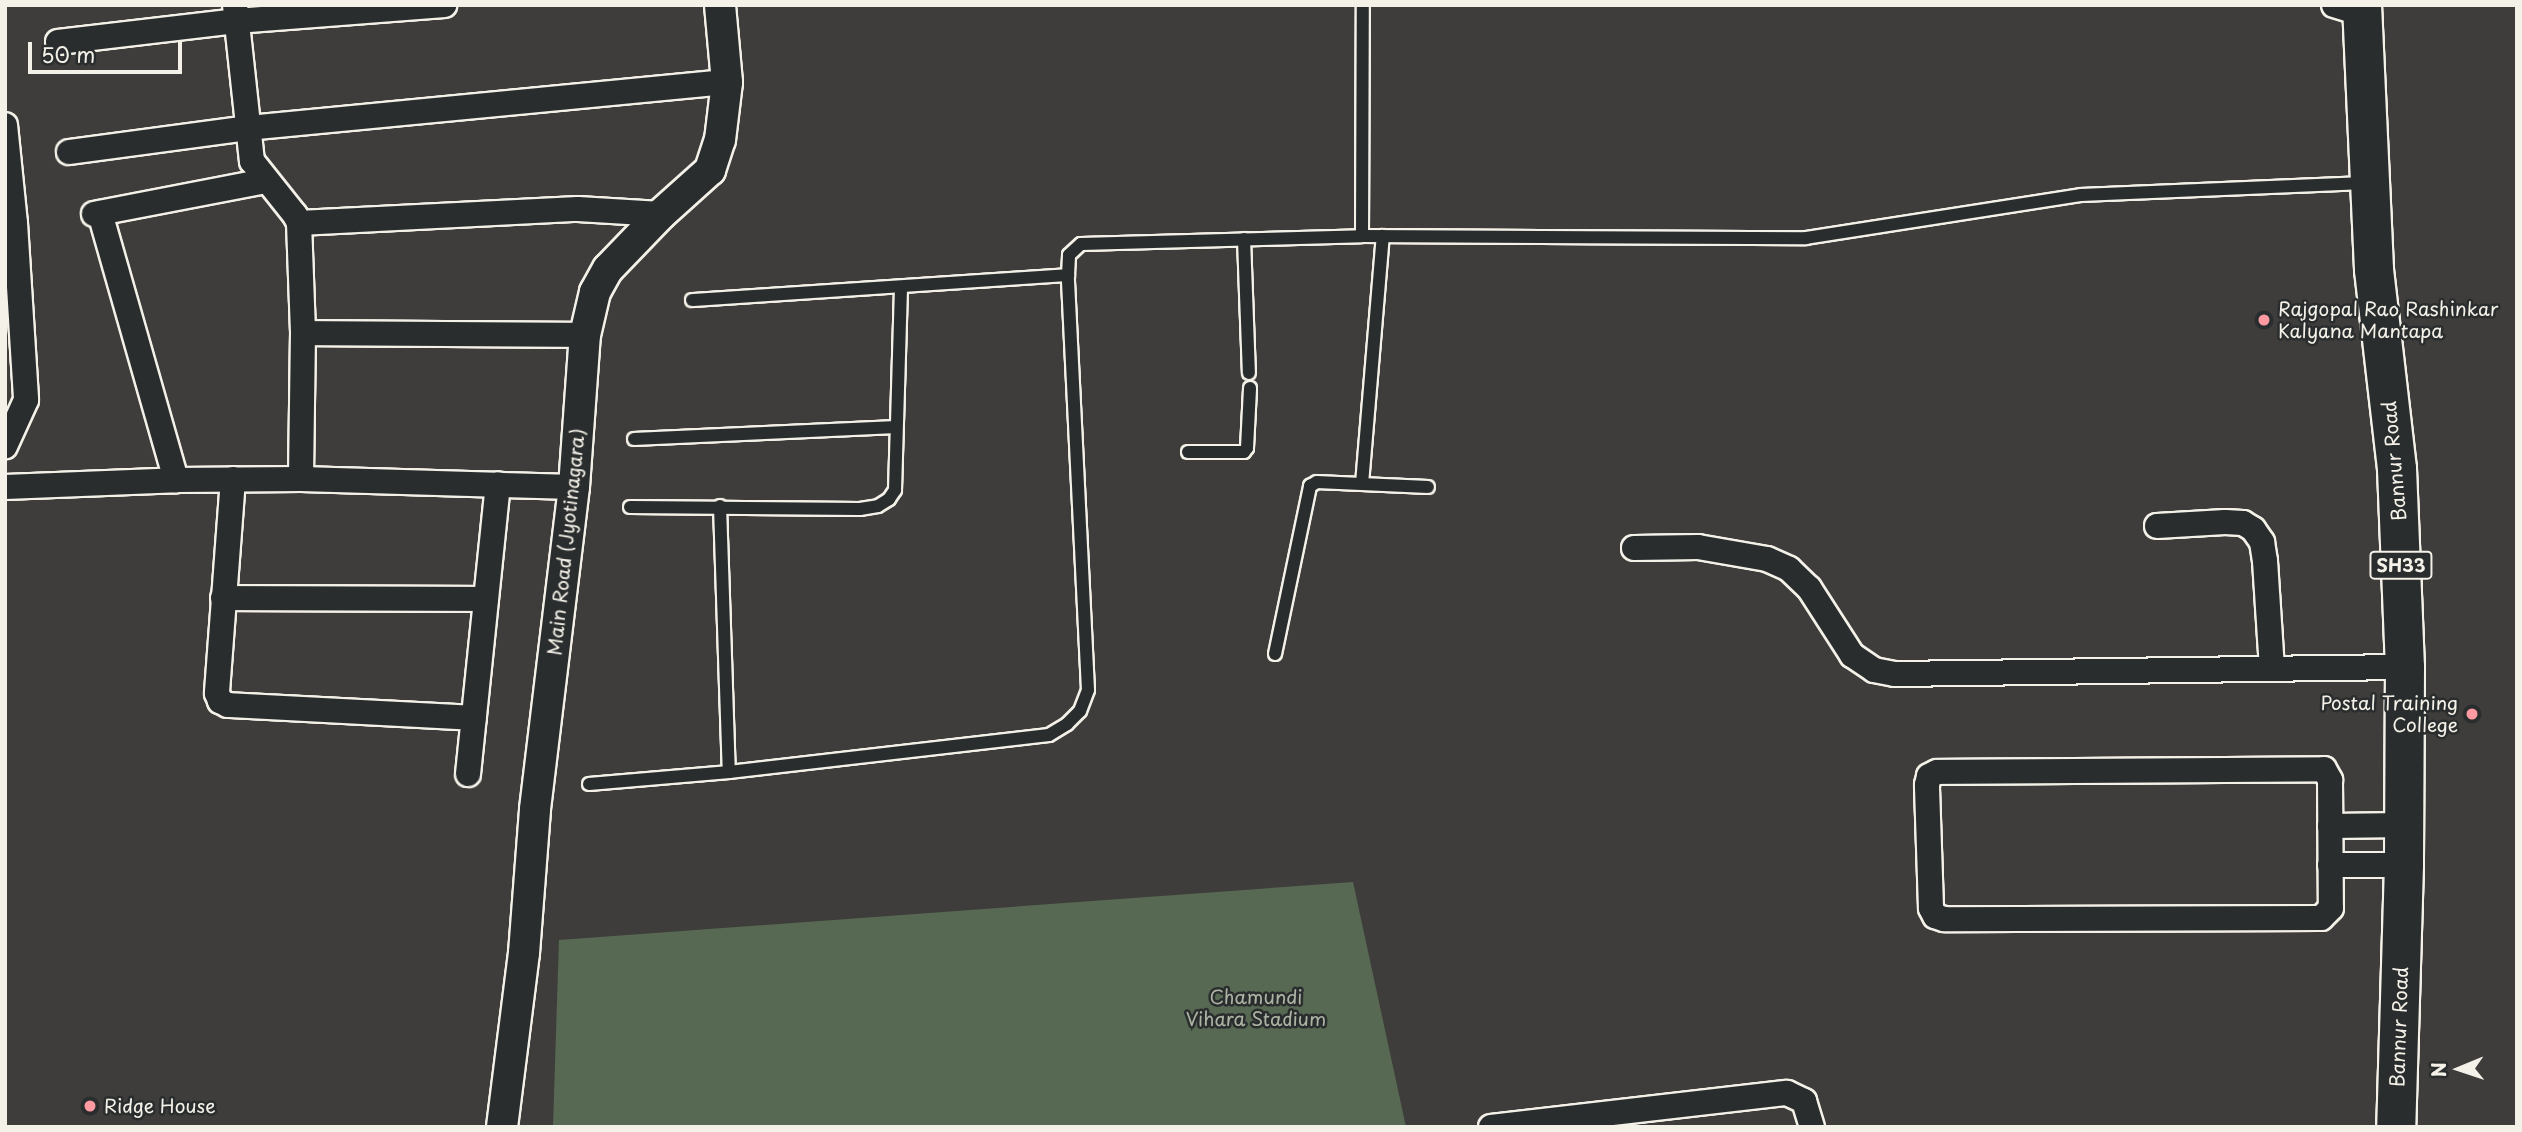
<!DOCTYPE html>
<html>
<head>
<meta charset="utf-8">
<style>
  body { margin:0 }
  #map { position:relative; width:2522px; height:1132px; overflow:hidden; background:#3f3d3b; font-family:"Playpen Sans",sans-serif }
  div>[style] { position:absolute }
  .green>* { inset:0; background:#576952 }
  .roads { filter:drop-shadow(2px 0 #f4f1e8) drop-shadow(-2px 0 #f4f1e8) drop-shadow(0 2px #f4f1e8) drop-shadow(0 -2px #f4f1e8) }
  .service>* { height:12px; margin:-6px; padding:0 6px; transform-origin:6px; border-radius:6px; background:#2a2d2e }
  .minor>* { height:24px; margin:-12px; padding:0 12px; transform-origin:12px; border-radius:12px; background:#2a2d2e }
  .tertiary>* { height:30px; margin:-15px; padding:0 15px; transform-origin:15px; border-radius:15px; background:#2a2d2e }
  .primary>* { height:38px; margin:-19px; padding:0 19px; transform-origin:19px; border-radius:19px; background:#2a2d2e }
  .dots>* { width:19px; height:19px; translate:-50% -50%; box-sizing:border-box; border:4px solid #2a2d2e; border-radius:50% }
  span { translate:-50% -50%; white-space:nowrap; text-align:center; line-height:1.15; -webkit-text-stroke:5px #2a2d2e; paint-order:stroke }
  .shield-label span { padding:2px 5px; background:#2a2d2e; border:2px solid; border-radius:5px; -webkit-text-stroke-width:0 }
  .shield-label { font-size:18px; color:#f4f1e8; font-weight:700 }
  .poi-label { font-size:19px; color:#f4f1e8 }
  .left { translate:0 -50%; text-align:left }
  .right { translate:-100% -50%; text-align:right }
  .street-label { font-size:19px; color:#f4f1e8 }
  .park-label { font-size:19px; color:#adb4a4 }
  .frame { position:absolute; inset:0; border:7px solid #f4f1e8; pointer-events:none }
  .north { position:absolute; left:2424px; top:1034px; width:70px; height:70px; -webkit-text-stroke:5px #2a2d2e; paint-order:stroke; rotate:268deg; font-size:19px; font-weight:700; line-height:28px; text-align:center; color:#f4f1e8 }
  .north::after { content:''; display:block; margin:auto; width:24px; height:32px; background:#f4f1e8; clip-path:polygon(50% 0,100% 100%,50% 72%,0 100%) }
  .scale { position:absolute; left:28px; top:42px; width:154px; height:32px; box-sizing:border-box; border:4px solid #f4f1e8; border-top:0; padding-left:9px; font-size:21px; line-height:24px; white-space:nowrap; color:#f4f1e8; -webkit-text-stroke:5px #2a2d2e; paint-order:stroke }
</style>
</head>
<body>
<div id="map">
  <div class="green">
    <i style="clip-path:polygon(1353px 882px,1406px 1127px,553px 1127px,559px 940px)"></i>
  </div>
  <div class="roads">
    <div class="service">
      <i style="left:1362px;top:236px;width:231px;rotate:-89.8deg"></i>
      <i style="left:1244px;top:239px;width:134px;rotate:87.9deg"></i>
      <i style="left:692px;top:300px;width:377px;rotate:-3.8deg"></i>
      <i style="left:634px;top:439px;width:262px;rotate:-2.6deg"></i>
      <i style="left:1188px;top:452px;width:56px"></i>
      <i style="left:1244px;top:452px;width:5px;rotate:-53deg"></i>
      <i style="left:1247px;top:448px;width:60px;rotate:-87.1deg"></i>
      <i style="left:1362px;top:484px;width:249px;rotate:-85.2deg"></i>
      <i style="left:720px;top:506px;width:266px;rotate:88.1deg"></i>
      <i style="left:630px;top:507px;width:230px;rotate:0.5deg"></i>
      <i style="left:860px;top:509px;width:18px;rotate:-9deg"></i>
      <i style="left:878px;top:506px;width:13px;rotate:-32deg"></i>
      <i style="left:889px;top:499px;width:11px;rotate:-56deg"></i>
      <i style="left:895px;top:490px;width:203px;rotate:-88.3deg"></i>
      <i style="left:1275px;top:654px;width:172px;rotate:-78.2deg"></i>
      <i style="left:1310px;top:486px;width:8px;rotate:-30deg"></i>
      <i style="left:1317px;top:482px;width:111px;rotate:2.6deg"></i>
      <i style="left:589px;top:784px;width:141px;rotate:-4.9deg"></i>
      <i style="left:729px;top:772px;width:322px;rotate:-6.6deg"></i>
      <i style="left:1049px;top:735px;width:21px;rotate:-31deg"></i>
      <i style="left:1067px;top:724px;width:18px;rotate:-45deg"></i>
      <i style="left:1080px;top:711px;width:22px;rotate:-69deg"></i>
      <i style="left:1088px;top:690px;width:415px;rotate:-92.8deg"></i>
      <i style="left:1068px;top:275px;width:20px;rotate:-87deg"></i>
      <i style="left:1069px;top:255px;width:16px;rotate:-43deg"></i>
      <i style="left:1081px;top:244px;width:281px;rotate:-1.6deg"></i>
      <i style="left:1362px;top:236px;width:444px;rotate:0.3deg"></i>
      <i style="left:1806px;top:238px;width:278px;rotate:-8.9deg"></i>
      <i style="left:2081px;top:195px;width:284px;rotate:-2.4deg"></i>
    </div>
    <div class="minor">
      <i style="left:235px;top:5px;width:157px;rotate:83.8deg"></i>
      <i style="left:252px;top:161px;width:69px;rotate:51.5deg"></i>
      <i style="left:295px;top:215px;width:9px;rotate:63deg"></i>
      <i style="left:299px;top:223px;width:110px;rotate:87.9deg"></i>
      <i style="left:303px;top:333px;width:146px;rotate:90.8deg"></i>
      <i style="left:2334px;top:5px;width:28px;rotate:17deg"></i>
      <i style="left:58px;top:42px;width:179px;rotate:-6.7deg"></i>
      <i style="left:236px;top:21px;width:209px;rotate:-4.4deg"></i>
      <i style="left:5px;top:125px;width:99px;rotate:84.2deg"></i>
      <i style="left:15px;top:223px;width:177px;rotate:86.4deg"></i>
      <i style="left:26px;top:400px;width:51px;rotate:114.5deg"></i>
      <i style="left:69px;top:152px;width:181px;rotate:-7.6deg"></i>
      <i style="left:248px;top:128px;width:481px;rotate:-5.5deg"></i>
      <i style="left:100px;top:213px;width:278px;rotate:74.1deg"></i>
      <i style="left:94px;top:214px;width:175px;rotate:-10.9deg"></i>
      <i style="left:299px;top:223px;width:279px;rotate:-2.9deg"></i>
      <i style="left:578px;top:209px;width:83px;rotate:3.4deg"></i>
      <i style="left:303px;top:333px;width:282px;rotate:0.4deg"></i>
      <i style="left:233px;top:479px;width:215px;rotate:94.3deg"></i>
      <i style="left:217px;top:693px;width:9px;rotate:69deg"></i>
      <i style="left:220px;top:701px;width:9px;rotate:27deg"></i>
      <i style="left:228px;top:705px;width:246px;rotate:3deg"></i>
      <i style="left:5px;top:487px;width:171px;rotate:-2.3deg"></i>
      <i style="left:176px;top:480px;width:125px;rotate:-0.5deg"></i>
      <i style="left:301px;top:479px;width:273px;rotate:1.7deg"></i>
      <i style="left:2157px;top:526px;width:68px;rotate:-3.4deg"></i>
      <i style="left:2225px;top:522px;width:18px;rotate:3deg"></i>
      <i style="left:2243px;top:523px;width:12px;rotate:31deg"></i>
      <i style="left:2253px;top:529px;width:16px;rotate:55deg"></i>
      <i style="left:2262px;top:542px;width:19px;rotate:81deg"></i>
      <i style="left:2265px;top:561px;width:107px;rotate:86.3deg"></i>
      <i style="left:1634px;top:548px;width:64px;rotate:-0.9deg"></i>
      <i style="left:1698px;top:547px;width:70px;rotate:9.9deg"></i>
      <i style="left:1767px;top:559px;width:24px;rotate:24deg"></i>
      <i style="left:1789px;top:569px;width:28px;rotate:44deg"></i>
      <i style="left:1809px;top:588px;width:80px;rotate:57.3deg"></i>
      <i style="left:1852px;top:655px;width:27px;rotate:34deg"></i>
      <i style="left:1874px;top:670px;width:21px;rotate:11deg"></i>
      <i style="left:1895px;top:674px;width:510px;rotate:-0.79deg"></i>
      <i style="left:223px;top:598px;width:263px;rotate:0.2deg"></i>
      <i style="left:2324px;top:769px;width:13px;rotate:61deg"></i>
      <i style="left:2330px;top:780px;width:128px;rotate:89.6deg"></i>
      <i style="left:2331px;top:908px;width:14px;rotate:135deg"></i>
      <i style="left:2321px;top:918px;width:377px;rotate:179.8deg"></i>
      <i style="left:1944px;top:919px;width:9px;rotate:-162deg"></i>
      <i style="left:1935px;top:916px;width:9px;rotate:-117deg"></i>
      <i style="left:1931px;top:908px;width:123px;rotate:-91.9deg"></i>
      <i style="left:1927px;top:785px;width:9px;rotate:-77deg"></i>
      <i style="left:1929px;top:776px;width:9px;rotate:-27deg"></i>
      <i style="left:1937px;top:772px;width:387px;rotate:-0.4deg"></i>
      <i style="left:468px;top:774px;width:291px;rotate:-84.1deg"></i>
      <i style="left:2330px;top:826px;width:75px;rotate:-0.8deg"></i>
      <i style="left:2330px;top:865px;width:74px"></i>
      <i style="left:1491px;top:1127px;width:298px;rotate:-6.6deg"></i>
      <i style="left:1787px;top:1093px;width:19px;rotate:25deg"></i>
      <i style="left:1804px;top:1101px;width:27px;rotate:73deg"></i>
    </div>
    <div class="tertiary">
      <i style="left:502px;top:1127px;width:175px;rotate:-82.8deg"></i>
      <i style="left:524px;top:953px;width:144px;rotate:-85.6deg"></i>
      <i style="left:535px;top:809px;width:324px;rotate:-83.1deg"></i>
      <i style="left:574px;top:487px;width:152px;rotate:-85.9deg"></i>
      <i style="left:585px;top:335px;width:44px;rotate:-76.9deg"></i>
      <i style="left:595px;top:292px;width:26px;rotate:-61deg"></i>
      <i style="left:608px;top:269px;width:76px;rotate:-46.1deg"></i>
      <i style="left:661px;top:214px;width:66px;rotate:-41.9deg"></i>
      <i style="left:710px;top:170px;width:32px;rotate:-72deg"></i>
      <i style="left:720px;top:140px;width:58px;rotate:-83.1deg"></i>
      <i style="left:727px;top:82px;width:77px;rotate:-95.2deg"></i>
    </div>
    <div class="primary">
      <i style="left:2362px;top:5px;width:265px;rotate:87.4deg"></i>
      <i style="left:2374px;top:270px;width:200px;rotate:83.4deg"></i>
      <i style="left:2397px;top:469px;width:198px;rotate:87.7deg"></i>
      <i style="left:2405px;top:667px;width:198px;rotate:90.3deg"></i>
      <i style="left:2404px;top:865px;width:262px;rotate:91.7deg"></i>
    </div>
  </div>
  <div class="dots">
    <i style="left:2264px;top:320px;background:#ff9aa2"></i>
    <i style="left:2472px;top:714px;background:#ff9aa2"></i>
    <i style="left:90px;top:1106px;background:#ff9aa2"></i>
  </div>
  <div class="shield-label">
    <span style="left:2401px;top:565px">SH33</span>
  </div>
  <div class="poi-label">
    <span class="left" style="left:2278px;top:320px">Rajgopal Rao Rashinkar<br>Kalyana Mantapa</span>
    <span class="right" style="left:2458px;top:714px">Postal Training<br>College</span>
    <span class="left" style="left:104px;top:1106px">Ridge House</span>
  </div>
  <div class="street-label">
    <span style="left:2394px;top:461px;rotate:-95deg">Bannur Road</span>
    <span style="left:566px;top:542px;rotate:-84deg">Main Road (Jyotinagara)</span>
    <span style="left:2399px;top:1027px;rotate:-88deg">Bannur Road</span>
  </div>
  <div class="park-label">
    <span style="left:1256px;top:1008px">Chamundi<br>Vihara Stadium</span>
  </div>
  <div class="frame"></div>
  <div class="north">N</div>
  <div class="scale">50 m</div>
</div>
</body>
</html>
